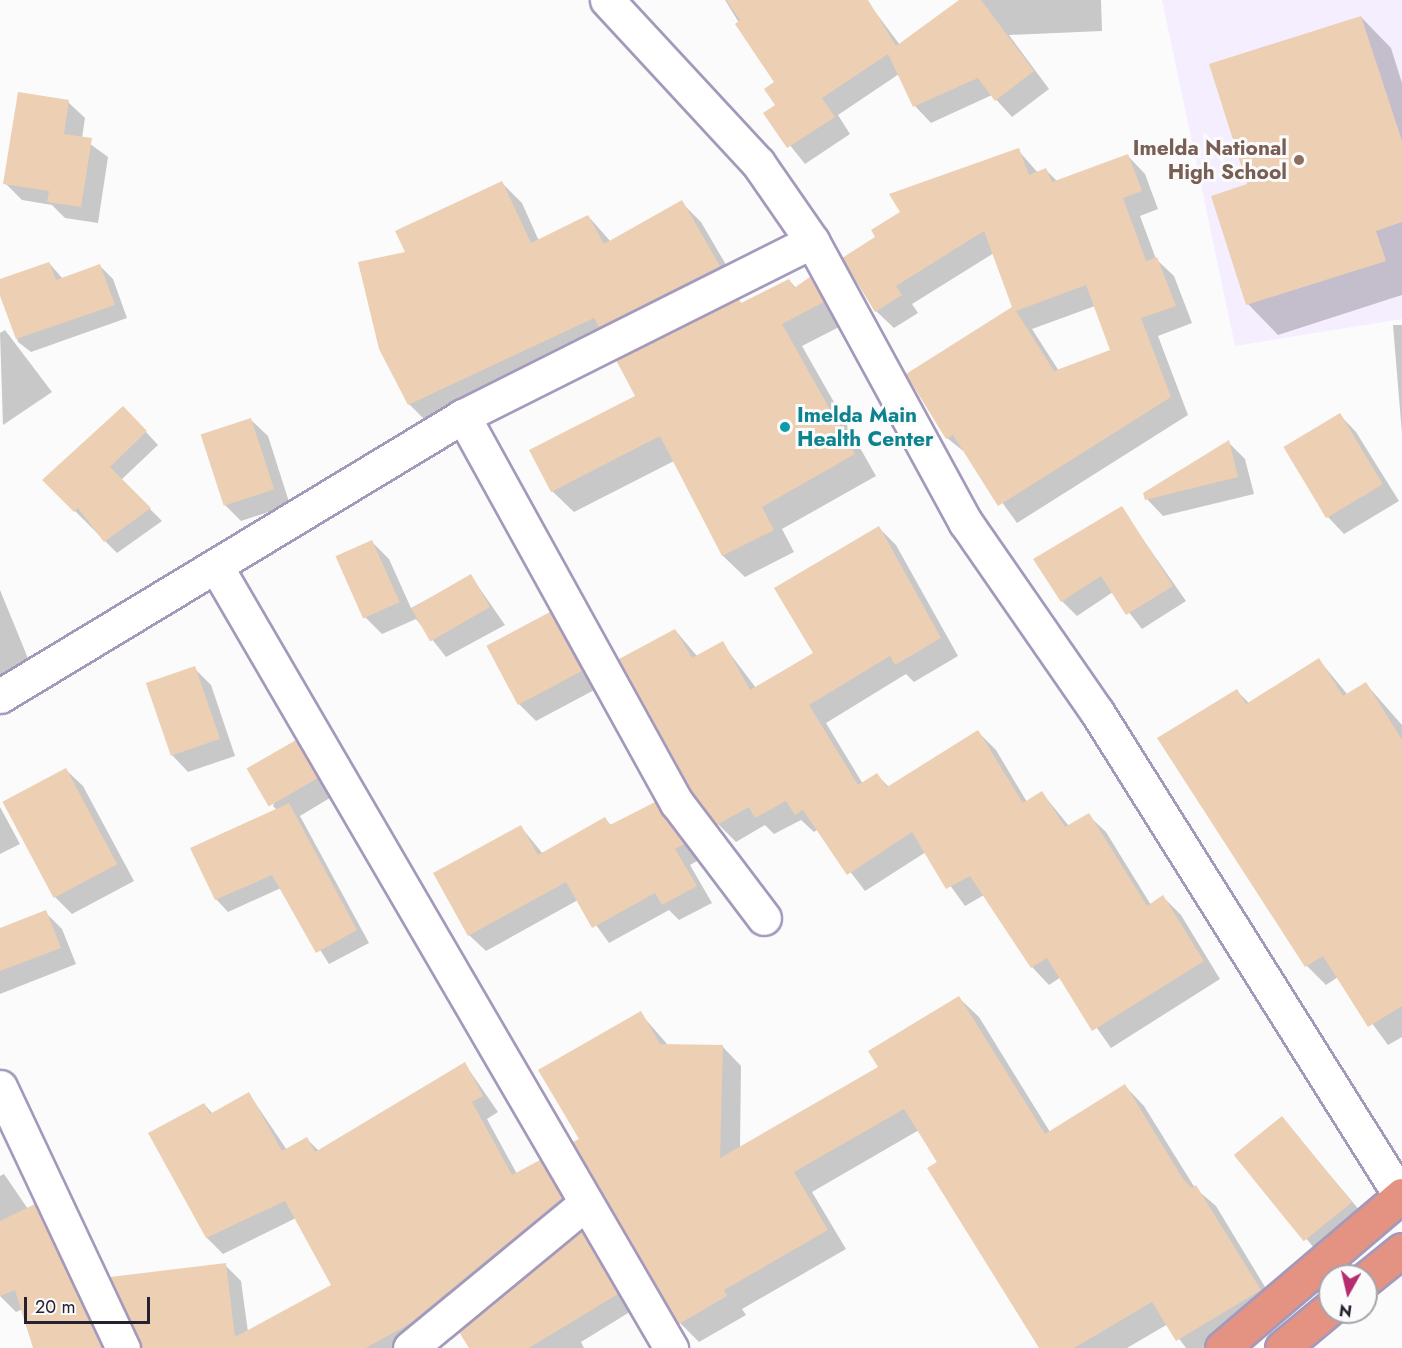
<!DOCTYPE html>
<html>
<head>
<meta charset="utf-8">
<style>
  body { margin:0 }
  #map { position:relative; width:1402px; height:1348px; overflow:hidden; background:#fbfbfb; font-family:Jost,sans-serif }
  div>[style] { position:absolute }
  .education>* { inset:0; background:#f5eeff }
  .shadow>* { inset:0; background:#0003; transform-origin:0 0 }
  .building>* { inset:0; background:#edcfb3; transform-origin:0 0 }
  .roads { filter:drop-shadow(2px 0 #a499bb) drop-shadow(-2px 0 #a499bb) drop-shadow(0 2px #a499bb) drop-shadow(0 -2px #a499bb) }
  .minor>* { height:33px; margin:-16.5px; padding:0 16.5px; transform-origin:16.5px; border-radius:16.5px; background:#fff }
  .trunk>* { height:33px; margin:-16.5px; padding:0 16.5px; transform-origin:16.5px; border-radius:16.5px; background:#e49282 }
  .dots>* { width:16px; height:16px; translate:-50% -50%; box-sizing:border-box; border:3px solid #fbfbfb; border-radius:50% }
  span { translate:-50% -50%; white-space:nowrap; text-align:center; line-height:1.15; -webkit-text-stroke:6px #fbfbfb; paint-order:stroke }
  .education-label { font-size:21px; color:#785e54; font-weight:700 }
  .right { translate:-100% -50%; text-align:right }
  .culture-label { font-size:21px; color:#0d838f; font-weight:700 }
  .left { translate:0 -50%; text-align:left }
  .north { position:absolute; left:1318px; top:1264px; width:60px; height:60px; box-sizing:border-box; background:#fbfbfb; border:2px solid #a6a4a9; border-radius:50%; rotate:188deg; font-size:16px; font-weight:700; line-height:24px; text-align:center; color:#26212f }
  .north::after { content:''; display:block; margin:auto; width:21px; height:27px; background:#b52d6f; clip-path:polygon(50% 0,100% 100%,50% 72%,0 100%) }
  .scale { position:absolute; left:24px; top:1297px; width:126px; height:27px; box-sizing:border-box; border:3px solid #26212f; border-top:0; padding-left:8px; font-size:18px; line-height:21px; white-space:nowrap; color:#26212f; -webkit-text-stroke:4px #fbfbfb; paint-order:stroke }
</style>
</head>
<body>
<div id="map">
  <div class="education">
    <i style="clip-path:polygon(1162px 0,1402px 0,1402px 319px,1235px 346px)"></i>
  </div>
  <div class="shadow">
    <i style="clip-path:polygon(725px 0,867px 1px,900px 45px,960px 0,1101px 0,1102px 31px,1009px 35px,1049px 89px,1012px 117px,992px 95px,931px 123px,915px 106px,899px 74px,838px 115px,850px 134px,805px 164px,765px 114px,778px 106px,776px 83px)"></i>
    <i style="clip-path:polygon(1361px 17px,1391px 48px,1402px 83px,1402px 295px,1278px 335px,1248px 304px,1249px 185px)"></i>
    <i style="clip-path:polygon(68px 102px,85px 118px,82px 138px,108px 157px,98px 223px,65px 218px,52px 205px,22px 200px,5px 183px)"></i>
    <i style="clip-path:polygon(evenodd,1018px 150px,1038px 173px,1046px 170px,1058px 182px,1128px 156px,1145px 174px,1158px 209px,1140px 216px,1156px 259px,1174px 276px,1192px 323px,1158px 336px,1188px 415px,1017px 523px,967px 454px,947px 438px,1014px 307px,994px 253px,912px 304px,918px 313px,894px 328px,876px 311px,844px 258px,1018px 150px,1095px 306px,1112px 351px,1059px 371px,1032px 329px,1095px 306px)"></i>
    <i style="clip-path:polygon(502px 183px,522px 203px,539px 241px,588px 216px,611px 242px,681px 202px,701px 222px,739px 287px,429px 424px,409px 404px,407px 253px)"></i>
    <i style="clip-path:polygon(49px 263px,63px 279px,100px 266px,113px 279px,127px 318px,31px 352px,18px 342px,0 281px)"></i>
    <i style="clip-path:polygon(810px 279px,845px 324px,802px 346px,876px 476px,782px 529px,794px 552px,745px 577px,723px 556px,674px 461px,574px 512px,552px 491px,637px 397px,789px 280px,796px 288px)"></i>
    <i style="clip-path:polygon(1393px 325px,1402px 325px,1402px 434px)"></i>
    <i style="clip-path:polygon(5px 330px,52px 392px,3px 425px,0 333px)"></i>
    <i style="clip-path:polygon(1340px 415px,1356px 432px,1399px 501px,1344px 534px,1328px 517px)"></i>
    <i style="clip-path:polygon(135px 420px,158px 445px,121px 480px,162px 521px,117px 553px,44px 480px)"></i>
    <i style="clip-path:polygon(251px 420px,268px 436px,290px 505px,241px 521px,224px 504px)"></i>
    <i style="clip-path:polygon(1228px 442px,1245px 459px,1254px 494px,1163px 516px,1147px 499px)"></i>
    <i style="clip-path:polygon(1121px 508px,1186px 601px,1142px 629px,1113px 592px,1077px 616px,1062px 601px)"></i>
    <i style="clip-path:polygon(879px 528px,896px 545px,958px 656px,914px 682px,906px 674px,826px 723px,863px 784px,877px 775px,889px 787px,978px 732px,996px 750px,1027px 802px,1042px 793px,1069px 826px,1088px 815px,1106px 832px,1151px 905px,1163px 897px,1181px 915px,1220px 979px,1111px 1048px,1061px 977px,1049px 985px,1032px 967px,984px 895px,965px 906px,926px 852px,865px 891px,818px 829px,814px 832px,801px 820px,774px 834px,765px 825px,736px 842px,718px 824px,675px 630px,697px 656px,722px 643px,756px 688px,816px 653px)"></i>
    <i style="clip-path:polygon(372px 542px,389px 559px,411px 608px,471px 576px,505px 625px,446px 657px,416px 619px,382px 634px,365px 617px)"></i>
    <i style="clip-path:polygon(0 590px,34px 673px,0 687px)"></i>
    <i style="clip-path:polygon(550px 614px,566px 631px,598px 688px,536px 721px,519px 704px)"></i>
    <i style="clip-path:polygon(1319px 660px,1348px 695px,1366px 684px,1402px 725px,1402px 1037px,1388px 1045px,1338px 977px,1326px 985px,1307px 966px,1159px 739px,1236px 690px,1249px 703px)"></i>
    <i style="clip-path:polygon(194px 668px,211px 685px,235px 756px,188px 772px,172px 755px)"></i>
    <i style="clip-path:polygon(295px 742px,333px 796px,300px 816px,369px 943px,329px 964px,281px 888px,228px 912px,216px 899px,277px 810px,273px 806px)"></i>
    <i style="clip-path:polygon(66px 770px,83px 786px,134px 881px,72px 914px,55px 897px)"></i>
    <i style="clip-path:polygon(655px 804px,699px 860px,690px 865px,712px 903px,679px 920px,669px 910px,609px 943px,578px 900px,486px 951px,469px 935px,521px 827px,543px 854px,605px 819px,612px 826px)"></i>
    <i style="clip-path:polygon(0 807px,20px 844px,0 854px)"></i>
    <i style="clip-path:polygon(45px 912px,62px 929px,76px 964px,0 994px,0 930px)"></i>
    <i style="clip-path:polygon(959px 998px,979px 1017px,1050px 1132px,1125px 1086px,1144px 1106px,1195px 1188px,1216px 1206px,1279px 1310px,1216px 1348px,1186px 1348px,1168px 1324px,1127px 1348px,1041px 1348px,919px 1130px,812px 1192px,846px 1249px,742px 1309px,746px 1315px,699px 1342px,680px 1323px,581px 1139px,640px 1013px,668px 1045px,722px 1046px,741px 1066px,740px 1148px,880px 1067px)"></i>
    <i style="clip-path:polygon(465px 1064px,498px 1112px,487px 1119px,517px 1174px,540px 1162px,577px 1215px,411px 1348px,143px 1348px,225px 1265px,241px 1281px,248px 1332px,333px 1286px,296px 1218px,223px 1254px,207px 1238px,150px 1134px,204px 1104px,213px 1114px,249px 1094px,287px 1150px,307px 1139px,319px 1151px)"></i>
    <i style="left:1282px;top:1118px;width:132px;height:59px;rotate:50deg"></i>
    <i style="clip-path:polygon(4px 1174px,28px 1209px,34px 1206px,50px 1222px,112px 1348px,37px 1348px,23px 1309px,16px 1312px,0 1296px,0 1176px)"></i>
    <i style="clip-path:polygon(581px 1233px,597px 1249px,633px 1310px,581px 1342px,584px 1348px,471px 1348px)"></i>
  </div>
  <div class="building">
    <i style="clip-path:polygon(726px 0,868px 0,896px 46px,959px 0,981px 0,1034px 71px,995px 101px,978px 78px,913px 107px,888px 54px,822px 98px,835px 117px,787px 148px,763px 113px,775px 105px,764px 89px,774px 82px,735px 24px,740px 20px)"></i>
    <i style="clip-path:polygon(1361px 16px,1402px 141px,1402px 222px,1376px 231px,1386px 261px,1246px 305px,1211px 196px,1247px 184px,1209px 64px)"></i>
    <i style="clip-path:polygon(18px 92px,69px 100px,64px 134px,92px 138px,81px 207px,47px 202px,49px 191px,3px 184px)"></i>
    <i style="clip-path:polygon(evenodd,1019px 148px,1029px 175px,1046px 168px,1052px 182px,1128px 154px,1142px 191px,1123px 198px,1146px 261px,1157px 257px,1176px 306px,1141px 318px,1171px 397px,998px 506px,953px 435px,946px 439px,906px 374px,1012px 307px,984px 231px,896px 286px,902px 295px,875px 312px,842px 258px,875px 237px,871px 230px,900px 212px,889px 194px,1019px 148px,1086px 285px,1110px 350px,1054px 371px,1016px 311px,1086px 285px)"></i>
    <i style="clip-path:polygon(502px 181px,531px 243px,588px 215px,604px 244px,682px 200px,720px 266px,599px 327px,594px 318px,408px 405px,379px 349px,358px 262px,405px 252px,395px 231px)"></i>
    <i style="clip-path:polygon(49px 262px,56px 280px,100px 264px,115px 305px,16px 339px,0 296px,0 279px)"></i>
    <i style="clip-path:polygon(810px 277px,824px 302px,782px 324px,855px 454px,762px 507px,774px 530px,722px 556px,660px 436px,551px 492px,529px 450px,635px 396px,616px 360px,739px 299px,741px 303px,789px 279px,794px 288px)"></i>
    <i style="clip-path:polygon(123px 406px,147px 431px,110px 467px,151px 508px,104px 542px,78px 508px,74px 512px,42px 480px)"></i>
    <i style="left:1340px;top:413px;width:83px;height:66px;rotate:59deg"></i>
    <i style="left:251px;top:418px;width:75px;height:53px;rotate:72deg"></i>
    <i style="clip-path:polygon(1229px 440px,1238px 477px,1145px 500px,1143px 493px)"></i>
    <i style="clip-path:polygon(1122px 506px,1173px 586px,1126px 615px,1101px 576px,1061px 602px,1033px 559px)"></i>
    <i style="clip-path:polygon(879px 526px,941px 638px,895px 665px,890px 656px,809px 705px,858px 785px,877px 773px,887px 787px,978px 730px,1023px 803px,1042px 791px,1065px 827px,1089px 813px,1147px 906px,1163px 895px,1204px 961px,1092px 1031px,1047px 958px,1031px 968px,970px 876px,946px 889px,912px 832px,847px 875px,803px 810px,795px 815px,786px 801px,755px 818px,749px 807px,717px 825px,693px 793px,619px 659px,675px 629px,692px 658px,723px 641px,750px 690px,813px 653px,774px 588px)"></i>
    <i style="left:372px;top:540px;width:68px;height:40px;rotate:66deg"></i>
    <i style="left:471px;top:574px;width:38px;height:69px;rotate:60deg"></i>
    <i style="left:550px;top:612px;width:67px;height:72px;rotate:62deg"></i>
    <i style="clip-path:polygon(1319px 658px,1343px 696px,1366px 682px,1402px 740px,1402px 1006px,1368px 1027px,1323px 956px,1305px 967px,1157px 738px,1237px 689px,1246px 704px)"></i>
    <i style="left:195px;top:666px;width:77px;height:52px;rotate:71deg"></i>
    <i style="left:296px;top:740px;width:44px;height:57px;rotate:60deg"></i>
    <i style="left:66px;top:768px;width:109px;height:72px;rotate:62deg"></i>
    <i style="clip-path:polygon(655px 802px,684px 844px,675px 849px,697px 886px,662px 905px,655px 893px,592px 928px,566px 882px,468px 936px,433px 873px,521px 825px,538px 855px,605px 817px,610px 825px)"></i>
    <i style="clip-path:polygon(289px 803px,357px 930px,316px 953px,272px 875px,215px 900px,190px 848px)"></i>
    <i style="clip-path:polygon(46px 910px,61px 948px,0 971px,0 928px)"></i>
    <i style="clip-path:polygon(959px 996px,1045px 1134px,1125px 1084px,1183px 1179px,1192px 1188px,1196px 1185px,1261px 1290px,1176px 1341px,1152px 1302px,1074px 1348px,1039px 1348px,927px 1168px,937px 1162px,904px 1109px,794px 1172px,828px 1230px,724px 1290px,727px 1296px,679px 1324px,573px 1142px,579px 1139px,538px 1070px,641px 1011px,660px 1044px,723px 1045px,720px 1158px,878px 1067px,868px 1051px)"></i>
    <i style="clip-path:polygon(465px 1062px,483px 1096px,472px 1102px,512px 1175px,540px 1160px,562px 1198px,409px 1324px,366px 1348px,141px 1348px,110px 1277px,226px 1263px,235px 1337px,331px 1285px,285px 1201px,206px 1238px,148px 1133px,204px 1103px,210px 1114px,249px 1092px,282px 1151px,307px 1137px,315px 1152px)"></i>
    <i style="left:1282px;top:1116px;width:111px;height:62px;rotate:51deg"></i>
    <i style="clip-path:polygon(35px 1204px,102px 1348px,33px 1348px,15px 1290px,0 1296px,0 1221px)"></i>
    <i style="clip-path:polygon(581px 1231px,618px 1294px,529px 1348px,469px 1348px,459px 1332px)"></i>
  </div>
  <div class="roads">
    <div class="minor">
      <i style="left:607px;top:0;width:222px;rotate:47.2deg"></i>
      <i style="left:758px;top:163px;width:95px;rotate:55.3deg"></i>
      <i style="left:812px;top:241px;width:321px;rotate:61.4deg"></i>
      <i style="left:966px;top:523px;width:230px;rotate:55.3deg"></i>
      <i style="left:1097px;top:712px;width:574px;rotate:57.89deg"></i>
      <i style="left:463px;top:416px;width:442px;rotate:61.1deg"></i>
      <i style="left:677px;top:803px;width:144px;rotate:52.9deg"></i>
      <i style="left:217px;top:568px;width:903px;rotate:59.8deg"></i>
      <i style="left:0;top:696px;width:541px;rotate:-31.16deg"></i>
      <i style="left:463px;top:416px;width:390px;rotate:-26.6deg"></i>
      <i style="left:0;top:1087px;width:289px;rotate:64.8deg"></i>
      <i style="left:410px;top:1348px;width:228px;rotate:-39.5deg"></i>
    </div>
    <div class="trunk">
      <i style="left:1366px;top:1279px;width:46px;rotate:-38.9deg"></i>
      <i style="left:1222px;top:1348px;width:236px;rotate:-40.4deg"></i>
      <i style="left:1282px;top:1348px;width:62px;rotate:-39.8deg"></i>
    </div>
  </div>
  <div class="dots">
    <i style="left:1299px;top:160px;background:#8d6e63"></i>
    <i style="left:785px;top:427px;background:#0f9aa8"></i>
  </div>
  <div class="education-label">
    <span class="right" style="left:1287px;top:160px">Imelda National<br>High School</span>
  </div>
  <div class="culture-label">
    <span class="left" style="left:797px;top:427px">Imelda Main<br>Health Center</span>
  </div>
  <div class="north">N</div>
  <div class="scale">20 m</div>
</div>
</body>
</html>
